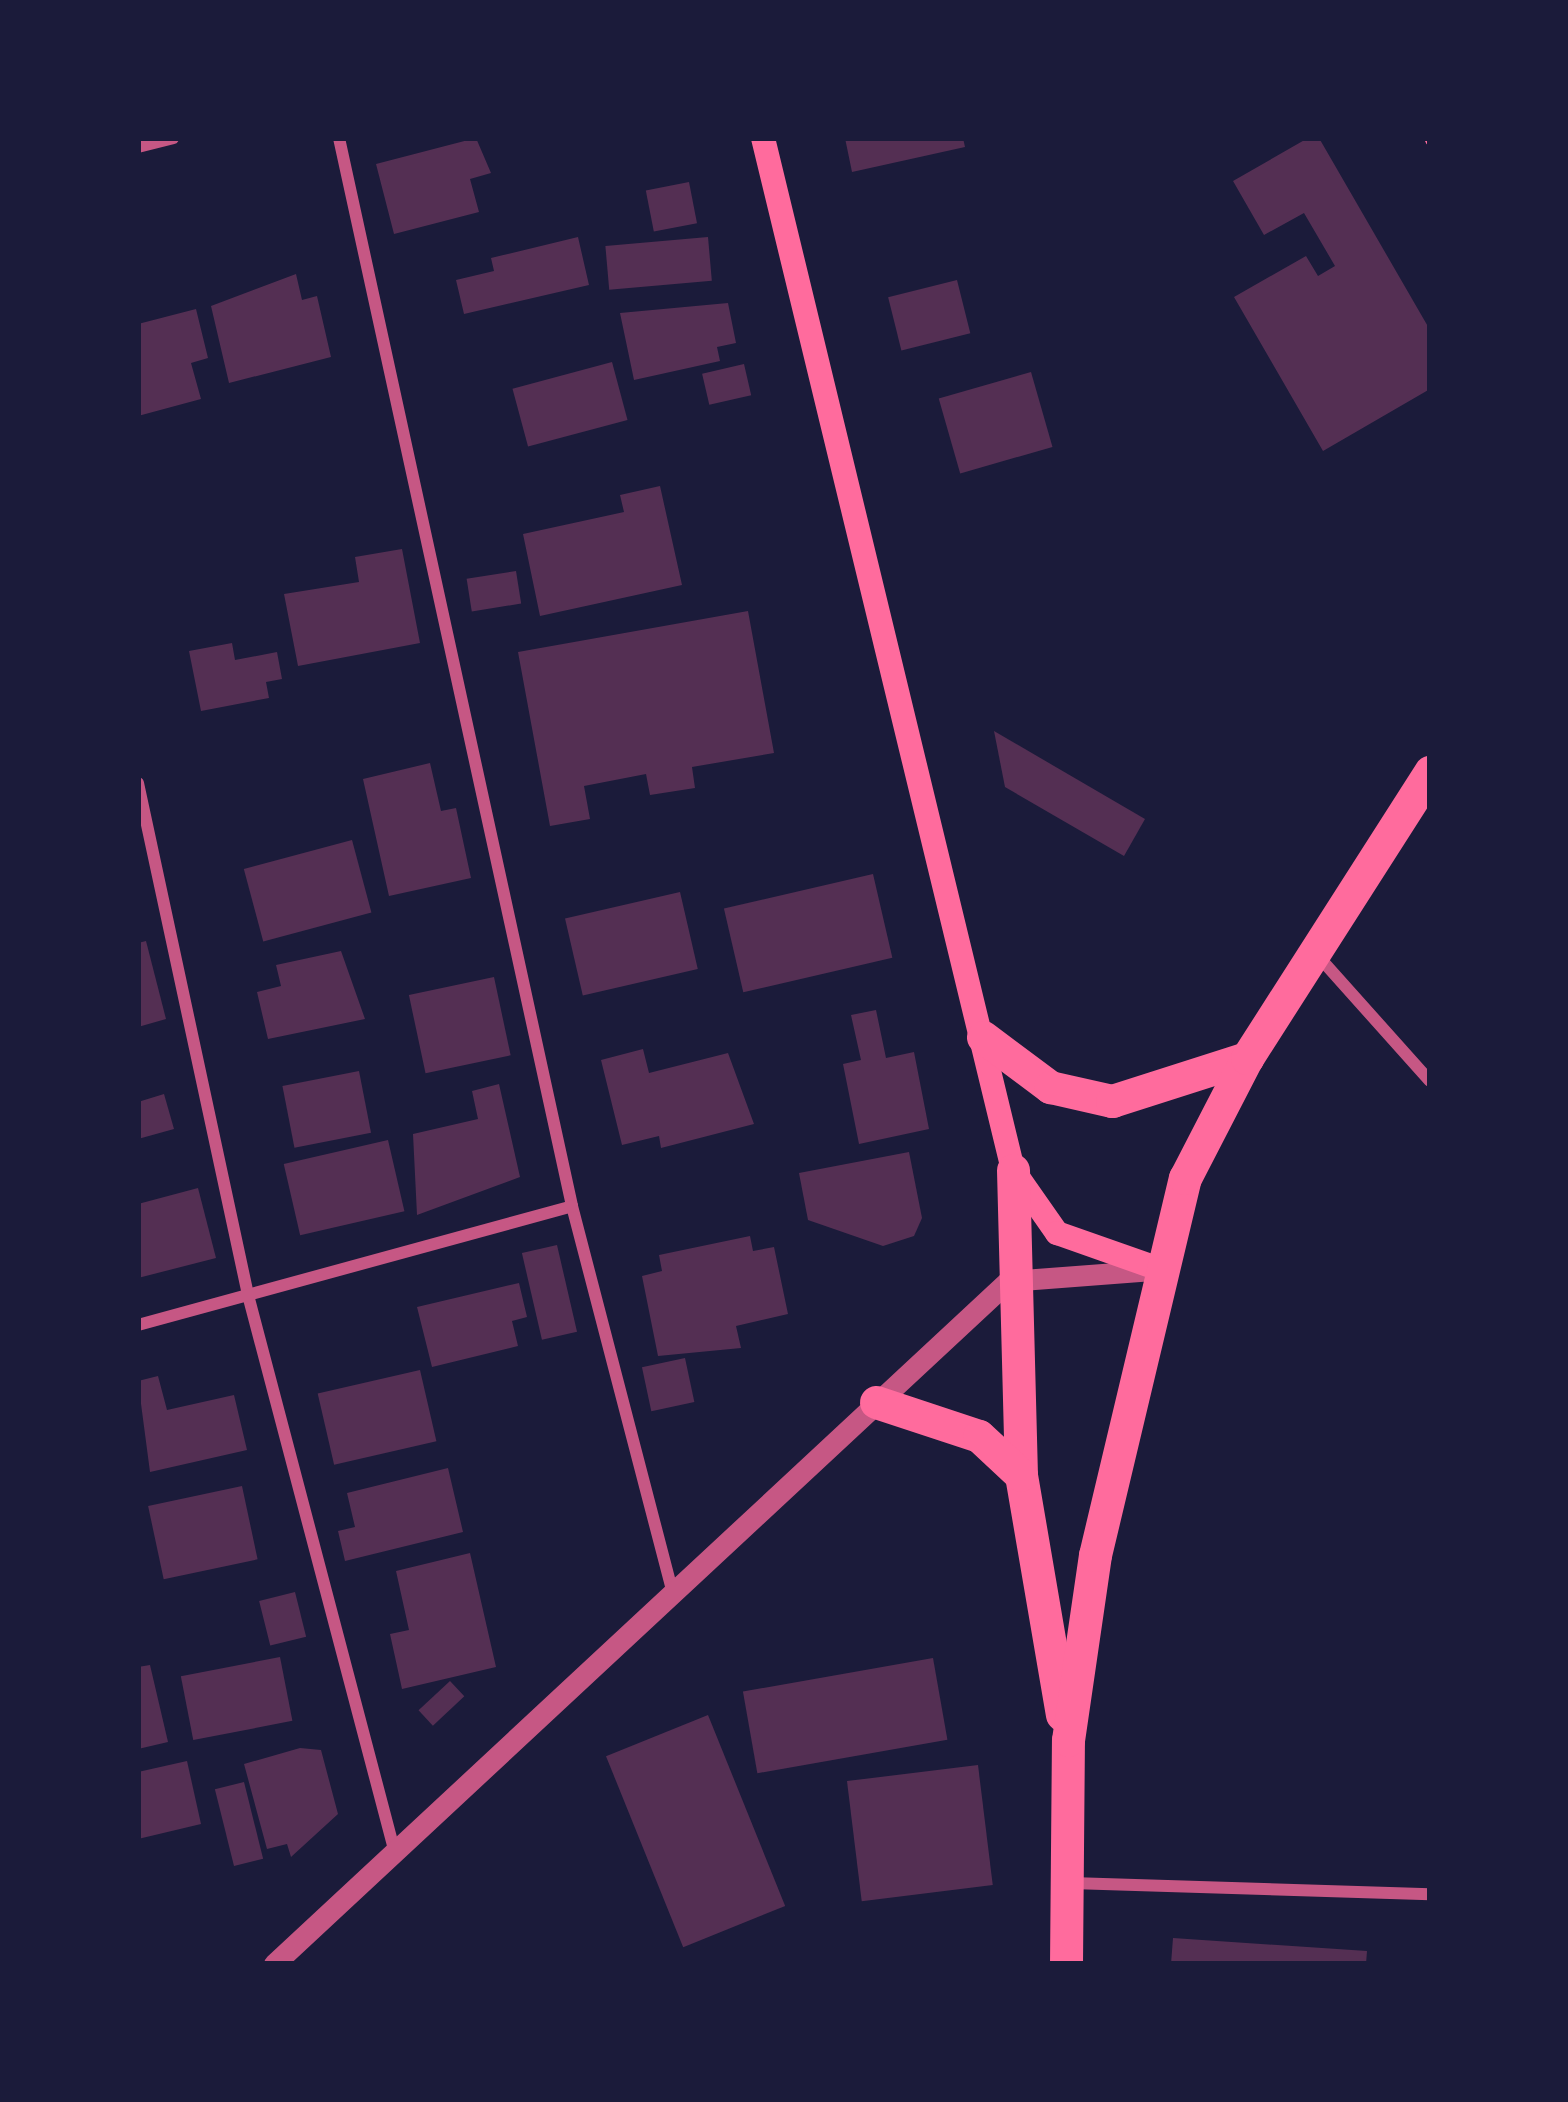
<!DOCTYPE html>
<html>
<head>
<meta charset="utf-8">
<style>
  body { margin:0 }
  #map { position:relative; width:1568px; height:2102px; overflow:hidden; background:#1b1b3a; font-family:Helvetica,sans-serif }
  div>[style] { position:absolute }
  .building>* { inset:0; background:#542f53; transform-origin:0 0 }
  .path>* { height:8px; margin:-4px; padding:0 4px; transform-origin:4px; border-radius:4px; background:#ff6b9d }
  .minor>* { height:12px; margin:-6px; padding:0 6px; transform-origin:6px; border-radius:6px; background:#c65784 }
  .tertiary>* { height:21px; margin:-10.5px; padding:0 10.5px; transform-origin:10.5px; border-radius:10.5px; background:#c65784 }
  .secondary>* { height:24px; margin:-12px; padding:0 12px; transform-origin:12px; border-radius:12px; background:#ff6b9d }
  .trunk>* { height:33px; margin:-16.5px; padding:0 16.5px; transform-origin:16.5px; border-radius:16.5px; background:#ff6b9d }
  span { translate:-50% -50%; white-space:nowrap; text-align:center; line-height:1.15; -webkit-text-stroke:10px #1b1b3a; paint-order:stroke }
  .frame { position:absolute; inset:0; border:141px solid #1b1b3a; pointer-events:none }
</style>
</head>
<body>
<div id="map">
  <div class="building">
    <i style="clip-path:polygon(476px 138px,491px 173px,470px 179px,479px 212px,394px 234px,376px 164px)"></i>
    <i style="clip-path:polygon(845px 138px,963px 138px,965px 147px,852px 172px)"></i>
    <i style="clip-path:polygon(1308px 138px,1319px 138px,1430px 330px,1430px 389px,1323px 451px,1234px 297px,1306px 256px,1318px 276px,1335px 266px,1304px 213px,1264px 235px,1233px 181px)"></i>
    <i style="left:689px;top:182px;width:42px;height:44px;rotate:79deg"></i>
    <i style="clip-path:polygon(578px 237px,589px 285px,464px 314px,456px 280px,494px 271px,491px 258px)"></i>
    <i style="left:708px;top:237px;width:44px;height:103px;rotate:85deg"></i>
    <i style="clip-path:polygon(296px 274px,302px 300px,317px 296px,331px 357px,229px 383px,211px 306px)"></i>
    <i style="left:957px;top:280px;width:55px;height:71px;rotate:76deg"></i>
    <i style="clip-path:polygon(728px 303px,736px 343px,717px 347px,720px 361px,634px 380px,620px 313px)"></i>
    <i style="clip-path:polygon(196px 309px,208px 358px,191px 363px,201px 399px,138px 416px,138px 324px)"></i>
    <i style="left:612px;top:362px;width:60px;height:103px;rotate:75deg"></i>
    <i style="left:744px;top:364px;width:32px;height:43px;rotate:77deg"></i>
    <i style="left:1031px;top:372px;width:78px;height:96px;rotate:74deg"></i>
    <i style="clip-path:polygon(660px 486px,682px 585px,540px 616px,523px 534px,624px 512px,620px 495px)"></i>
    <i style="clip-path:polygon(402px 549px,420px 643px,298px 666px,284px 594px,359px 582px,355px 557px)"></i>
    <i style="left:516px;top:571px;width:33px;height:50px;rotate:81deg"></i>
    <i style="clip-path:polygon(748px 611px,774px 753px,692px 767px,695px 788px,650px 795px,646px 774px,584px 786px,590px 819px,550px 826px,518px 652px)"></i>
    <i style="clip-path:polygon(232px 643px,235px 660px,277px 652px,282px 679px,266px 682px,269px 698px,201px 711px,189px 651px)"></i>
    <i style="clip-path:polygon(994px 731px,1145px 819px,1124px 856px,1005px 787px)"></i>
    <i style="clip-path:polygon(430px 763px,441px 811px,456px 808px,471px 878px,389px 896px,363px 779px)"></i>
    <i style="left:352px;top:840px;width:75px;height:112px;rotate:75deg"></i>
    <i style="left:873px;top:874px;width:86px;height:153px;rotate:77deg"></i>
    <i style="left:680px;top:892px;width:79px;height:118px;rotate:77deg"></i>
    <i style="clip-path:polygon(146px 941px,166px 1019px,138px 1027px,138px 943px)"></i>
    <i style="clip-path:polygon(341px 951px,365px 1019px,268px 1039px,257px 992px,281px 986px,276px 965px)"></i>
    <i style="left:494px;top:977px;width:80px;height:87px;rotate:78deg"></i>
    <i style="clip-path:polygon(876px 1010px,886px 1058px,914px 1052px,929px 1129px,859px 1144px,843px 1064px,861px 1060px,851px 1015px)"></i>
    <i style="clip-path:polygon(643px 1049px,649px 1073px,728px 1053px,754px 1124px,661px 1148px,659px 1136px,622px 1145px,601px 1060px)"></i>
    <i style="left:359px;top:1071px;width:63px;height:78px;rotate:79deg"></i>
    <i style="clip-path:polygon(499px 1084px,520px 1177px,417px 1215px,413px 1134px,478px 1119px,472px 1091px)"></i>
    <i style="clip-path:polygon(164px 1094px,174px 1129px,138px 1139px,138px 1102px)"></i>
    <i style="left:388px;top:1140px;width:73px;height:107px;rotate:77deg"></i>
    <i style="clip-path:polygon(909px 1152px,922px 1218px,914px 1236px,883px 1246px,808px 1220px,799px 1173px)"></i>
    <i style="clip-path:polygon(198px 1188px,216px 1258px,138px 1278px,138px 1204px)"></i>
    <i style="clip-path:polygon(750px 1236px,753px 1251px,774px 1247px,788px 1314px,736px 1326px,741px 1348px,658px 1356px,642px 1276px,662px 1271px,659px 1255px)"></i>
    <i style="left:557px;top:1245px;width:89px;height:36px;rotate:77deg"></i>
    <i style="clip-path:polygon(519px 1283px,527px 1317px,512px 1321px,518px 1346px,432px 1367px,417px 1307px)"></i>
    <i style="left:685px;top:1358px;width:45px;height:44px;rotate:78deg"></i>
    <i style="left:420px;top:1370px;width:73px;height:105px;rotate:77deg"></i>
    <i style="clip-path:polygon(158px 1376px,167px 1410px,234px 1395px,247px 1450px,150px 1472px,138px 1381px)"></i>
    <i style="clip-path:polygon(448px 1468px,463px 1532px,345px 1561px,338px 1531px,355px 1527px,347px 1493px)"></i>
    <i style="left:242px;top:1486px;width:75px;height:96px;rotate:78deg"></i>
    <i style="clip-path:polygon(470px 1553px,496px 1667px,402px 1689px,390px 1634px,409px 1630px,396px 1571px)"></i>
    <i style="left:295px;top:1592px;width:46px;height:37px;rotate:76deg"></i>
    <i style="left:280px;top:1657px;width:65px;height:101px;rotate:79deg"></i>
    <i style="left:933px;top:1658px;width:83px;height:193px;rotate:80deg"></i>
    <i style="clip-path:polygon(150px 1665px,168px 1742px,138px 1749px,138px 1667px)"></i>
    <i style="left:450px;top:1681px;width:21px;height:43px;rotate:47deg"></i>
    <i style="left:708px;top:1715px;width:206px;height:110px;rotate:68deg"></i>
    <i style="clip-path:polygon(300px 1748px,321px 1750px,338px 1814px,291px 1857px,287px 1844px,267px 1849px,244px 1764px)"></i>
    <i style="clip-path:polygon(187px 1761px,201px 1824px,138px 1839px,138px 1772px)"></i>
    <i style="left:978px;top:1765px;width:121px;height:132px;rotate:83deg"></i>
    <i style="left:244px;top:1782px;width:79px;height:30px;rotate:76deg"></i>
    <i style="clip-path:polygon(1173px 1938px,1367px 1951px,1366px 1964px,1171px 1964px)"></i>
  </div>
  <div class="path">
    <i style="left:1428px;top:138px;width:4px;rotate:63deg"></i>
  </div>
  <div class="minor">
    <i style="left:339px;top:138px;width:1093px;rotate:77.69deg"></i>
    <i style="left:572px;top:1206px;width:400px;rotate:75.4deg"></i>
    <i style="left:138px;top:147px;width:36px;rotate:-14deg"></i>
    <i style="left:138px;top:783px;width:524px;rotate:77.87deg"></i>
    <i style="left:248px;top:1295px;width:577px;rotate:75.24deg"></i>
    <i style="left:1319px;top:957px;width:166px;rotate:48.2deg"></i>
    <i style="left:138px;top:1325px;width:450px;rotate:-15.3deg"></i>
    <i style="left:1071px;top:1883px;width:359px;rotate:1.8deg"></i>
  </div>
  <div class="tertiary">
    <i style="left:274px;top:1964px;width:1003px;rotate:-42.94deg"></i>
    <i style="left:1008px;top:1281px;width:148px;rotate:-4.3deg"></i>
  </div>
  <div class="secondary">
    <i style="left:763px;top:138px;width:1062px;rotate:76.38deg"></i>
    <i style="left:1013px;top:1170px;width:77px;rotate:55.1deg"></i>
    <i style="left:1057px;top:1233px;width:111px;rotate:19.4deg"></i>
  </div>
  <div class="trunk">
    <i style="left:983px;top:1037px;width:84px;rotate:36.7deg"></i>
    <i style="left:1050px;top:1087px;width:64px;rotate:12.7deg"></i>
    <i style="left:1112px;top:1101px;width:142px;rotate:-17.7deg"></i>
    <i style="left:1013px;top:1170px;width:305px;rotate:88.5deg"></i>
    <i style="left:1021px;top:1475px;width:243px;rotate:80.3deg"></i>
    <i style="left:876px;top:1402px;width:108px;rotate:18.3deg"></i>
    <i style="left:979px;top:1436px;width:57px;rotate:42.9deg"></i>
    <i style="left:1066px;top:1964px;width:224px;rotate:-89.5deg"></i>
    <i style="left:1068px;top:1740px;width:187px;rotate:-81.7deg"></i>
    <i style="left:1095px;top:1555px;width:388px;rotate:-76.6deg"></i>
    <i style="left:1185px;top:1178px;width:135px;rotate:-62.7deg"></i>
    <i style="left:1247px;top:1058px;width:340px;rotate:-57.4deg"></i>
  </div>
  <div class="frame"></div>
</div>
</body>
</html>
